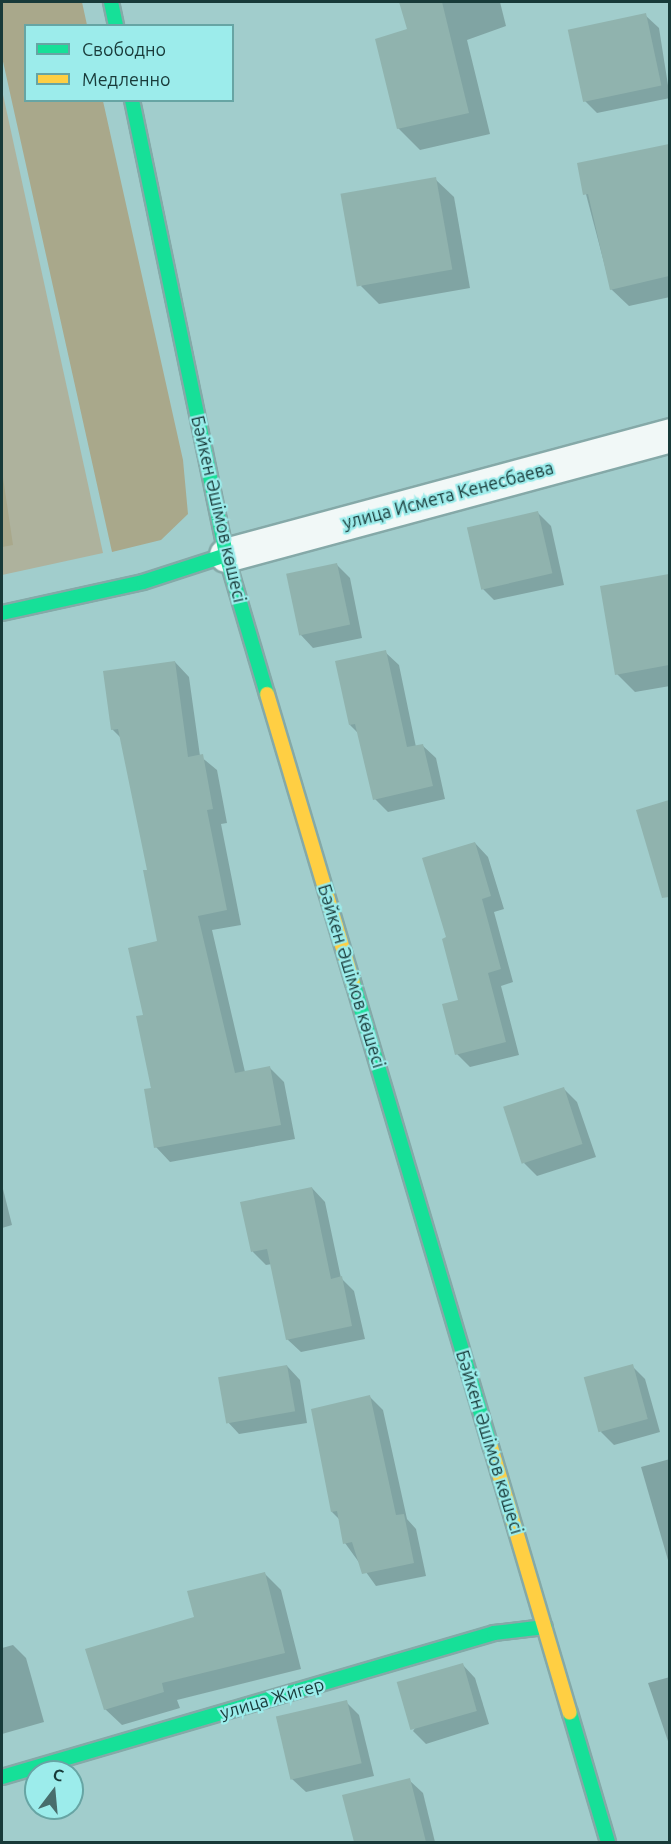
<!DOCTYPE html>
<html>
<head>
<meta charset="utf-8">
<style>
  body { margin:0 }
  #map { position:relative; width:671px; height:1844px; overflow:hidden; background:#a1cdcc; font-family:Ubuntu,sans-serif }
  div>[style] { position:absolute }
  .green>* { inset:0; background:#aeb29d }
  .forest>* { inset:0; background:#a9a88b }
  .shadow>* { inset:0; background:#0003 }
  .building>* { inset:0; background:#90b3ae; transform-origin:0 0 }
  .roads { filter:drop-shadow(2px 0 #85a9a8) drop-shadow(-2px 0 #85a9a8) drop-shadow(0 2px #85a9a8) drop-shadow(0 -2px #85a9a8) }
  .street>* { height:33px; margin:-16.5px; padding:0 16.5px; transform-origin:16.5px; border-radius:16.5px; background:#f1f8f7 }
  .fast>* { height:14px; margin:-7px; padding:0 7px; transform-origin:7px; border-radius:7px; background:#16e098 }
  .slow>* { height:14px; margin:-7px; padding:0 7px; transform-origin:7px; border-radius:7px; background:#ffcf43 }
  span { translate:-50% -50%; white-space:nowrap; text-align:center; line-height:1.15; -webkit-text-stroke:4.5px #9ceceb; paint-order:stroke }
  .street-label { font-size:18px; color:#183a39 }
  .frame { position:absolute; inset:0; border:3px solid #183a39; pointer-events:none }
  .legend { position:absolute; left:24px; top:24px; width:210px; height:78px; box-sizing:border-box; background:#9ceceb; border:2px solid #67a5a4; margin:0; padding:8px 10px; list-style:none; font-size:18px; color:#183a39 }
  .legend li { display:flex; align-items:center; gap:12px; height:30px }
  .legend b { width:30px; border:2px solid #67a5a4 }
  .north { position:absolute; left:24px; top:1760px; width:60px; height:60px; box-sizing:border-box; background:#9ceceb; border:2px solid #67a5a4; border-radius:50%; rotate:16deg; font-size:16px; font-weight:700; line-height:24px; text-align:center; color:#183a39 }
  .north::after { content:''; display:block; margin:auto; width:21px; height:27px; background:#486d6c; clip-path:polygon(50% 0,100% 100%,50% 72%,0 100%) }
</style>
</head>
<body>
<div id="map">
  <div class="green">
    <i style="clip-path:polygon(2px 90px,103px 553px,2px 575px)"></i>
  </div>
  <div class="forest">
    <i style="clip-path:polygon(2px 2px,82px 2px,87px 25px,26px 26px,26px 100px,103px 101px,183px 460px,188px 514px,161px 540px,112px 552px,2px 57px)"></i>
    <i style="clip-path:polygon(2px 471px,13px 545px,2px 547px)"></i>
  </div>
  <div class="shadow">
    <i style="clip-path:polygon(401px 2px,500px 2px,506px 26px,467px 40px,490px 134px,420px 150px,398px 128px,409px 30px)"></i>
    <i style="clip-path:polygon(645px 15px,659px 28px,670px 98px,597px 113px,584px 100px)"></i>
    <i style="clip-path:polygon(670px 146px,670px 297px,629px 306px,611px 289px,578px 164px)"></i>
    <i style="clip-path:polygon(435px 179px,454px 197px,470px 288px,379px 304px,361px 286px)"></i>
    <i style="clip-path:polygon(538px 513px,551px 526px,564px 585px,494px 600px,481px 587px)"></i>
    <i style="clip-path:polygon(337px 565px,350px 578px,362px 638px,313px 648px,300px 634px)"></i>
    <i style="clip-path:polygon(670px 576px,670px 686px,635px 692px,617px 674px,601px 587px)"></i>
    <i style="clip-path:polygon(385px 652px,399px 665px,416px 747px,422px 745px,436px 758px,445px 799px,388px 812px,375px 799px,359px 734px,350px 725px)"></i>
    <i style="clip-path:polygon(175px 662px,189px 677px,200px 756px,217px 770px,227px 823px,221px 824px,241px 925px,212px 930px,245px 1072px,270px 1068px,284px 1082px,295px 1139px,170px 1162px,156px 1147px,145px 1016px,159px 942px,149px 871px,121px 738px,112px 729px)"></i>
    <i style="clip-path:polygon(670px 802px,670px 883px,668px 883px,638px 811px)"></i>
    <i style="clip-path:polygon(475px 843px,488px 857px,504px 909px,494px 912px,513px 982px,501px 986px,519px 1055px,470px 1067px,457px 1054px,460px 1001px,448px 938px)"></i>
    <i style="clip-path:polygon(564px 1089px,577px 1102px,596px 1157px,537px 1176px,524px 1163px)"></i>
    <i style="clip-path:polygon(2px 1185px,12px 1225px,2px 1228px)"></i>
    <i style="clip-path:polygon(312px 1188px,325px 1202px,341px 1278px,354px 1291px,365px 1339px,301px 1352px,287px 1339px,272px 1264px,266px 1265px,253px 1252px,242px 1203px)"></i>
    <i style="clip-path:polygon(287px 1366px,300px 1380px,307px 1423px,239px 1434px,226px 1420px)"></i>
    <i style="clip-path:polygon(632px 1366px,645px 1379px,660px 1432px,614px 1445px,601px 1432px)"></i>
    <i style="clip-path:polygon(370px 1397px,383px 1410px,407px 1519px,416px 1529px,426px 1576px,376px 1586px,345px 1543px,340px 1520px,332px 1512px)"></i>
    <i style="clip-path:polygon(670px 1459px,670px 1567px,641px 1467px)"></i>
    <i style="clip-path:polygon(265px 1574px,281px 1590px,301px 1669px,177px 1700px,180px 1708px,122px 1725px,105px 1709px,196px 1618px)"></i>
    <i style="clip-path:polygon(13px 1645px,26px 1658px,44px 1722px,2px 1734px,2px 1648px)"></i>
    <i style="clip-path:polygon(462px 1664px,475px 1678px,489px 1724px,426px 1744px,413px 1731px)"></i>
    <i style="clip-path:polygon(670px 1677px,670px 1747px,648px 1683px)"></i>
    <i style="clip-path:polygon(346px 1702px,359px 1715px,374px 1776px,306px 1792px,292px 1779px)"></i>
    <i style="clip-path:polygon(409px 1780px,423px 1793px,435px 1842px,356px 1842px,344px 1796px)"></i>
  </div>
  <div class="building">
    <i style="clip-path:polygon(399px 2px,442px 2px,469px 113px,397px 129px,375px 39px,407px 29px)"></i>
    <i style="left:646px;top:13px;width:74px;height:80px;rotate:78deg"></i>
    <i style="clip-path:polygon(669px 144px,669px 276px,610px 290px,588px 194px,583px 195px,577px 163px)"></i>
    <i style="left:436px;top:177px;width:94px;height:97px;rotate:80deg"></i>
    <i style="left:538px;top:511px;width:64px;height:73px;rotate:77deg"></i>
    <i style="left:337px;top:563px;width:63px;height:52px;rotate:78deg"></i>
    <i style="clip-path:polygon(669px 574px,669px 665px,615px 675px,600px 586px)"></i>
    <i style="clip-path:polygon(386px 650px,407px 747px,423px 744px,433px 786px,373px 800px,355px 724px,349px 725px,335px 661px)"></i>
    <i style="clip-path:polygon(175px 661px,188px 757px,203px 754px,213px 809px,207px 810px,227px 910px,198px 916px,235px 1073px,270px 1066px,281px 1125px,154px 1148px,144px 1089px,151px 1088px,136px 1016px,143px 1015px,128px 948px,157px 941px,143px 870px,147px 870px,118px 729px,111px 730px,103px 671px)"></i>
    <i style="clip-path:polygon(669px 800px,669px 897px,662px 898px,636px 810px)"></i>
    <i style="clip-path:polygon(475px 842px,491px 896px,482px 899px,501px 969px,488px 973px,506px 1042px,455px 1055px,442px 1004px,458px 1000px,442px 939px,446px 937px,422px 858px)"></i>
    <i style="left:564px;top:1087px;width:60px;height:64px;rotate:72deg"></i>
    <i style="clip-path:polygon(312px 1187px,331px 1279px,342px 1276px,352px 1326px,286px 1340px,267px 1249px,251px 1252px,240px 1202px)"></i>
    <i style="left:633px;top:1364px;width:57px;height:51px;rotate:75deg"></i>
    <i style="left:287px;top:1365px;width:47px;height:70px;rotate:80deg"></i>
    <i style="clip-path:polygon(370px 1395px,396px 1515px,404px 1514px,414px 1563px,362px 1574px,352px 1542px,343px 1544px,337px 1511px,331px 1512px,311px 1409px)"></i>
    <i style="clip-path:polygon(265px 1572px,285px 1653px,162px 1683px,164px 1692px,104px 1710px,85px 1649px,194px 1617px,187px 1591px)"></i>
    <i style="left:463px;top:1663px;width:50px;height:69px;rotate:74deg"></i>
    <i style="left:347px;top:1700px;width:65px;height:73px;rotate:77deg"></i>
    <i style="clip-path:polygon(410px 1778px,426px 1842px,354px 1842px,342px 1795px)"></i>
  </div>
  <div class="roads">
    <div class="street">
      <i style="left:226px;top:555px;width:460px;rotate:-15.1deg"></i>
    </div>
    <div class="fast">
      <i style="left:111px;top:2px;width:25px;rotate:78deg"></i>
      <i style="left:132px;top:100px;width:465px;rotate:78.3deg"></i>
      <i style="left:226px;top:555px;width:145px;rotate:73.6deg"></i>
      <i style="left:2px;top:613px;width:144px;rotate:-12.4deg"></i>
      <i style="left:143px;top:582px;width:87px;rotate:-18deg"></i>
      <i style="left:353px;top:982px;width:485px;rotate:73.5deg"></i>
      <i style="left:570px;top:1713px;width:134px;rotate:73.6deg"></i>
      <i style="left:2px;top:1777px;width:513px;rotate:-16.31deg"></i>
      <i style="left:494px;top:1633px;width:51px;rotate:-6.7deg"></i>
    </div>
    <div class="slow">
      <i style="left:267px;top:694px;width:301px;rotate:73.4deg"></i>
      <i style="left:491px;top:1447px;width:277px;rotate:73.5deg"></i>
    </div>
  </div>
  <div class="street-label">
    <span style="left:448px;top:495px;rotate:-15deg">улица Исмета Кенесбаева</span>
    <span style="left:219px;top:509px;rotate:77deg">Бәйкен Әшімов көшесі</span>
    <span style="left:352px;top:976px;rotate:73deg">Бәйкен Әшімов көшесі</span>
    <span style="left:490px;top:1442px;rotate:73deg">Бәйкен Әшімов көшесі</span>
    <span style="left:272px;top:1698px;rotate:-16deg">улица Жигер</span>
  </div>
  <div class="frame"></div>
  <ul class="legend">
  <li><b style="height:8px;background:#16e098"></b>Свободно</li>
  <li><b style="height:8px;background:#ffcf43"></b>Медленно</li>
  </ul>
  <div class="north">С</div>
</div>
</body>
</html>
